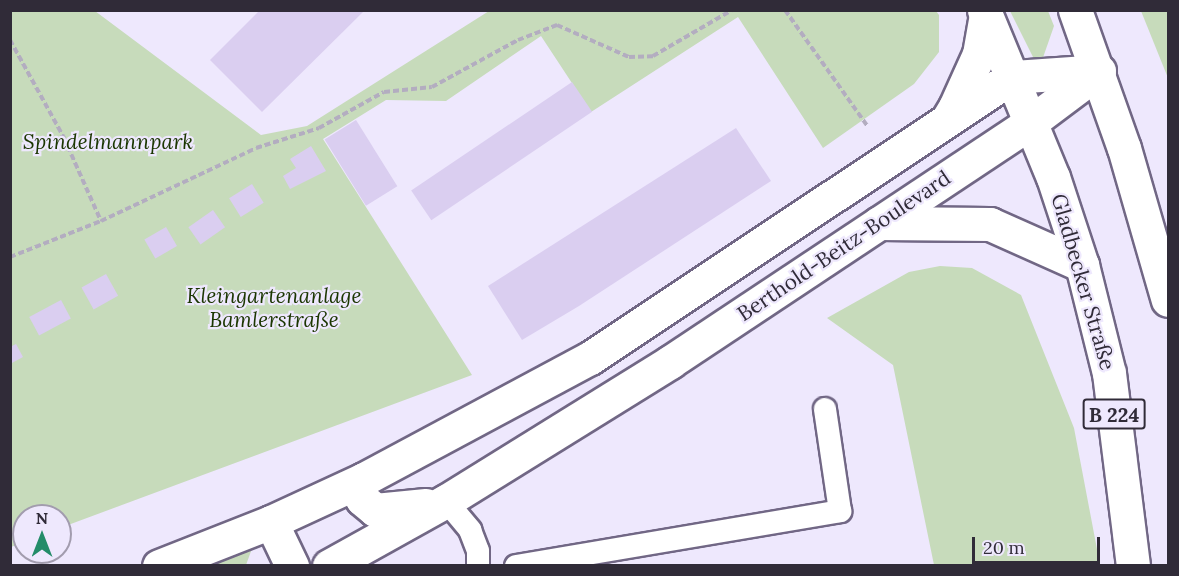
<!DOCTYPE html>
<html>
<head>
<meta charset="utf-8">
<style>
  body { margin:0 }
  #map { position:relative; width:1179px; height:576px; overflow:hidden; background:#eee8fd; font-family:Lora,serif }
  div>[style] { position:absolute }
  .green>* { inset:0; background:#c7dbbb }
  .building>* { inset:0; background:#dacef0; transform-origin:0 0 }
  .path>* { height:4px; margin-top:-2px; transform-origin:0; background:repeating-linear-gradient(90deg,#b3adc0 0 6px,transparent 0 9px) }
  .roads { filter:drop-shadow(2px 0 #716785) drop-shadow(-2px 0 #716785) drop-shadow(0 2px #716785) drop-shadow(0 -2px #716785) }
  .lane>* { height:22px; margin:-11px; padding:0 11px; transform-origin:11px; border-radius:11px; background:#fff }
  .secondary>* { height:33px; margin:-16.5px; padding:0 16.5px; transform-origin:16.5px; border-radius:16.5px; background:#fff }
  .primary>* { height:33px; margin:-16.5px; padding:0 16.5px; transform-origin:16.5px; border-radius:16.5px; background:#fff }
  span { translate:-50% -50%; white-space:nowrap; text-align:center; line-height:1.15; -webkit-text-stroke:4.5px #eee8fd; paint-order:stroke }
  .shield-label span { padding:2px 4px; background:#eee8fd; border:2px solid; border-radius:4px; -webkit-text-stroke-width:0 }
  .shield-label { font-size:20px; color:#302b38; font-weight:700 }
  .park-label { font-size:21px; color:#1b3601; font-style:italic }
  .street-label { font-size:21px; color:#302b38 }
  .frame { position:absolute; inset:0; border:12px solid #302b38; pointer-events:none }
  .north { position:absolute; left:12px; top:504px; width:60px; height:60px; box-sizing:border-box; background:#eee8fd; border:2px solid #a29cae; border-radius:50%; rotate:0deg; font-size:16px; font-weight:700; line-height:24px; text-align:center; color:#302b38 }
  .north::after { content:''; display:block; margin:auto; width:21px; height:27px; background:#238c69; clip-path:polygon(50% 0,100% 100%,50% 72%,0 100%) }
  .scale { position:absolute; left:972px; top:537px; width:128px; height:27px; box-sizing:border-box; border:3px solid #302b38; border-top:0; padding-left:8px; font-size:18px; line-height:21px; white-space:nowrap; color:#302b38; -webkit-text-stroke:4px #eee8fd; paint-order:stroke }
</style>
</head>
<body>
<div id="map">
  <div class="green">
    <i style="clip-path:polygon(11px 11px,95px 11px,261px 135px,307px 126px,489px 11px,936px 11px,939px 15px,939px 52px,914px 84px,823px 148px,738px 17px,591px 112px,541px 36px,446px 101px,386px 100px,323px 139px,472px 375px,60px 528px,60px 516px,24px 516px,24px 542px,11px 547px)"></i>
    <i style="clip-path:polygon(1010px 11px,1048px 11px,1054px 26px,1039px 69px)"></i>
    <i style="clip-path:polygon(1141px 11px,1168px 11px,1168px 78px)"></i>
    <i style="clip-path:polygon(940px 266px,972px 268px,1021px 295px,1074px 428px,1100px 565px,934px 565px,893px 365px,827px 318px,909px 272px)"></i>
    <i style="clip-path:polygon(254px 543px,246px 565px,196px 565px)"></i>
  </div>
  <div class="building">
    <i style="clip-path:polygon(260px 10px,365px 10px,262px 112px,210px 60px)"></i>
    <i style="left:572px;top:82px;width:36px;height:194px;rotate:56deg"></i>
    <i style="left:356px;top:120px;width:78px;height:37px;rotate:58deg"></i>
    <i style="clip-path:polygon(736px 128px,771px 181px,579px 306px,522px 340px,488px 286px)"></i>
    <i style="clip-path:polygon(311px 146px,326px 171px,290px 189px,283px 176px,296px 168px,290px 159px)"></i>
    <i style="left:252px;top:184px;width:22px;height:27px;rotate:58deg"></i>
    <i style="left:213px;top:210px;width:21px;height:30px;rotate:55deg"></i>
    <i style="left:166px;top:227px;width:22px;height:25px;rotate:60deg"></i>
    <i style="left:106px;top:274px;width:25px;height:28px;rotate:61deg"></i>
    <i style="left:61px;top:300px;width:21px;height:36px;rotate:62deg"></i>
    <i style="clip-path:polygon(16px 344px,23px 357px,10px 364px,10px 347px)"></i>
  </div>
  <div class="path">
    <i style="left:785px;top:10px;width:143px;rotate:54.6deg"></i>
    <i style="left:10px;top:40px;width:112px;rotate:61.1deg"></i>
    <i style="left:64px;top:138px;width:91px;rotate:66deg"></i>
    <i style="left:10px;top:257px;width:98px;rotate:-21.6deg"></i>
    <i style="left:101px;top:221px;width:171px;rotate:-25.2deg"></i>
    <i style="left:256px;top:148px;width:66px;rotate:-17.6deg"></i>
    <i style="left:319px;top:128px;width:74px;rotate:-29deg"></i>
    <i style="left:384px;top:92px;width:48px;rotate:-5.9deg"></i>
    <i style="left:432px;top:87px;width:98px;rotate:-28.7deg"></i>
    <i style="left:518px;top:40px;width:42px;rotate:-21deg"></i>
    <i style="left:557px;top:25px;width:79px;rotate:24deg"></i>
    <i style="left:629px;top:57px;width:24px;rotate:-2deg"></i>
    <i style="left:653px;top:56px;width:91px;rotate:-30.2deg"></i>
  </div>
  <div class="roads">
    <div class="lane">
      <i style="left:446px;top:501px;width:38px;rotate:50deg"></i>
      <i style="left:470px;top:530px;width:22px;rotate:69deg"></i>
      <i style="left:478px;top:551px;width:15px;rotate:90deg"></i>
      <i style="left:516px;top:566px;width:329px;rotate:-9.6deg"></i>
      <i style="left:840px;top:511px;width:103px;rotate:-98.4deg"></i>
    </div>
    <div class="secondary">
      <i style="left:949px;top:117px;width:12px;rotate:-59deg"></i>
      <i style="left:955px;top:107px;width:58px;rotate:-65.6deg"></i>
      <i style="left:979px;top:54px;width:40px;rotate:-80deg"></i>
      <i style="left:879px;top:223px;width:111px;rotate:0.5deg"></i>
      <i style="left:990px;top:224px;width:101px;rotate:24deg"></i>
      <i style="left:364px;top:479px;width:7px;rotate:124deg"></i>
      <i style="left:360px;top:485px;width:14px;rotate:82deg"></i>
      <i style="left:362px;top:499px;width:17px;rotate:40deg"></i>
      <i style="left:375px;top:510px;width:51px;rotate:-5.6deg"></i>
      <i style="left:271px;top:522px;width:49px;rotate:64.5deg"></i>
      <i style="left:159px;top:566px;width:120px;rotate:-21.4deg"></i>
      <i style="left:271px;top:522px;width:102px;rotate:-24.8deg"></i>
      <i style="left:364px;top:479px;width:256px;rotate:-28.2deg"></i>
      <i style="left:590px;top:358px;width:507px;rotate:-33.66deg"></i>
      <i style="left:1012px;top:77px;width:87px;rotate:-3.9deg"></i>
      <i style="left:329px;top:566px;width:134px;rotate:-29.1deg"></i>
      <i style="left:446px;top:501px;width:264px;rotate:-31.8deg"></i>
      <i style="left:670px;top:362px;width:433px;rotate:-33.6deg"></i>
      <i style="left:1031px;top:122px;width:85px;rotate:-36.9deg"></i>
    </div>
    <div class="primary">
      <i style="left:984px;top:10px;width:181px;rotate:67.6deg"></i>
      <i style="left:1053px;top:177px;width:93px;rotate:71.8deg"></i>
      <i style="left:1082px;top:265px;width:111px;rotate:76deg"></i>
      <i style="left:1109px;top:373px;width:194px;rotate:82.9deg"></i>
      <i style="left:1075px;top:10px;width:146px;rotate:70.5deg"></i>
      <i style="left:1124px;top:148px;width:158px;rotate:73.9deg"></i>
    </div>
  </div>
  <div class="shield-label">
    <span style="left:1114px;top:414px">B 224</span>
  </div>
  <div class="park-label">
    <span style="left:108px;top:142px">Spindelmannpark</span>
    <span style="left:274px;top:308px">Kleingartenanlage<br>Bamlerstraße</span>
  </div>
  <div class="street-label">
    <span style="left:844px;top:246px;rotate:-34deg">Berthold-Beitz-Boulevard</span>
    <span style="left:1083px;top:282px;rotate:74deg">Gladbecker Straße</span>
  </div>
  <div class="frame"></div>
  <div class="north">N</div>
  <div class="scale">20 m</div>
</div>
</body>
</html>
